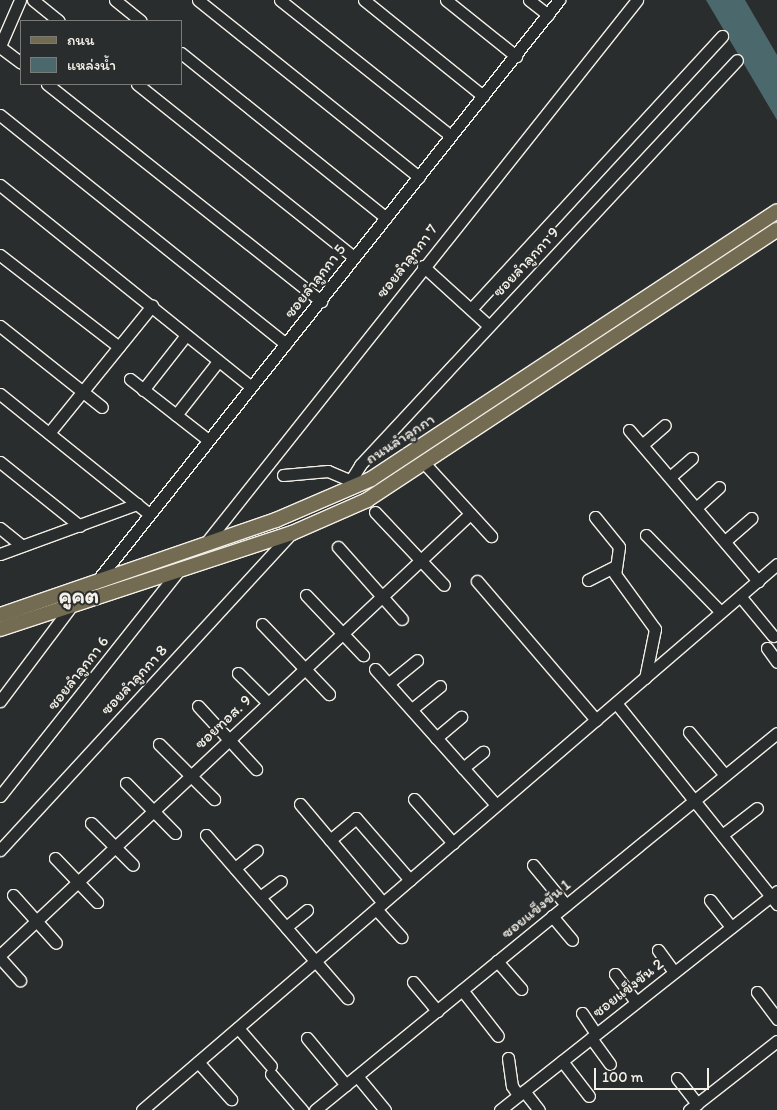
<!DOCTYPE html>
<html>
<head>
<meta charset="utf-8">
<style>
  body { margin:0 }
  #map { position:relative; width:777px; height:1110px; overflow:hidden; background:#2a2d2e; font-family:Itim,"Playpen Sans Thai",sans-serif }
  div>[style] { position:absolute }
  .water>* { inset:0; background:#4b696d }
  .roads { filter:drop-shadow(1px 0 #f4f1e8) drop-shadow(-1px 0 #f4f1e8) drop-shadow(0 1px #f4f1e8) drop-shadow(0 -1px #f4f1e8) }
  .minor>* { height:11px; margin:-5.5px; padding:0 5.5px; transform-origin:5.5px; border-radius:5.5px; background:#2a2d2e }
  .major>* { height:14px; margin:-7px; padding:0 7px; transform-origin:7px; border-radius:7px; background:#736b52 }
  span { translate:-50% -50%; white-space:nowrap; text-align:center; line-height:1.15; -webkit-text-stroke:4px #2a2d2e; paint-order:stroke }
  .street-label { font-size:16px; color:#f4f1e8 }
  .district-label { font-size:21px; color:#f4f1e8; font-weight:700 }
  .legend { position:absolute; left:20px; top:20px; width:162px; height:65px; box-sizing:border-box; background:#2a2d2e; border:1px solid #7b7b78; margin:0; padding:6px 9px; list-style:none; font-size:15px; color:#f4f1e8 }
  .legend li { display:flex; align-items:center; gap:10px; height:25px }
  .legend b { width:25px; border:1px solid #7b7b78 }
  .scale { position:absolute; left:594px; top:1068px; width:115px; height:22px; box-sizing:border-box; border:2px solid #f4f1e8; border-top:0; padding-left:6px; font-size:15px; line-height:18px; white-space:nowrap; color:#f4f1e8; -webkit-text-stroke:4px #2a2d2e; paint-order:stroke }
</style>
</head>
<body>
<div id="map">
  <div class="water">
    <i style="clip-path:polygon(706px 0,745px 0,777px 55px,777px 120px)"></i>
  </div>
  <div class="roads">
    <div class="minor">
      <i style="left:33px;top:0;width:33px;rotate:39deg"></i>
      <i style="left:115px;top:0;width:33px;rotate:39deg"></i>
      <i style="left:198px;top:0;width:283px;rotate:38.7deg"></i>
      <i style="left:280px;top:0;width:218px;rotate:38.5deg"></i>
      <i style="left:364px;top:0;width:153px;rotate:38.9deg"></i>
      <i style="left:446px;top:0;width:90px;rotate:38.7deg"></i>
      <i style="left:529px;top:0;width:24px;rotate:38deg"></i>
      <i style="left:0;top:46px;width:50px;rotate:-66.5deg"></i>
      <i style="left:0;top:47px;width:26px;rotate:37deg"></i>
      <i style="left:181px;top:53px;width:263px;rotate:38.8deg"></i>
      <i style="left:47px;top:84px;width:350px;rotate:38.4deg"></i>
      <i style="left:137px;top:84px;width:278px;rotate:38.6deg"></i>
      <i style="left:0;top:115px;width:366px;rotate:38.7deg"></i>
      <i style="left:0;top:185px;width:322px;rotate:38.8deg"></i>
      <i style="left:0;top:255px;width:150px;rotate:37.7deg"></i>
      <i style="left:423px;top:266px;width:89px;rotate:42.3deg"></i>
      <i style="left:471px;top:309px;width:371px;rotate:-47.4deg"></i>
      <i style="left:0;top:326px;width:130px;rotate:38.5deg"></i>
      <i style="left:130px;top:379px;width:99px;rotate:38deg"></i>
      <i style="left:143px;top:390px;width:65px;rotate:-51.9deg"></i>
      <i style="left:0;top:394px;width:191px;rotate:38.8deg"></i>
      <i style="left:176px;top:415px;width:65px;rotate:-51.9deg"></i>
      <i style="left:629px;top:430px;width:199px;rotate:49.5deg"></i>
      <i style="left:49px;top:433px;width:164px;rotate:-51deg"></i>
      <i style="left:642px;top:445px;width:30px;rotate:-41deg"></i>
      <i style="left:0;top:462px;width:102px;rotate:38.7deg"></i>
      <i style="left:425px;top:464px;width:98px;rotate:47.5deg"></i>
      <i style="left:283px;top:475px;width:45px;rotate:-5.1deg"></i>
      <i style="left:328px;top:471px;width:23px;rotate:23deg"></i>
      <i style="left:670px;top:477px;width:29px;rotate:-41deg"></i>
      <i style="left:344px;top:491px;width:31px;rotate:-58deg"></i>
      <i style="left:360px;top:465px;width:553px;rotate:-47.05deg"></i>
      <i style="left:696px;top:508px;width:31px;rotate:-42deg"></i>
      <i style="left:375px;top:512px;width:100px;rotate:46.6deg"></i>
      <i style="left:595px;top:517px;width:38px;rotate:51deg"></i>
      <i style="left:619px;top:547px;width:27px;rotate:98deg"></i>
      <i style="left:615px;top:574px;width:68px;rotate:54deg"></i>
      <i style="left:655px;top:629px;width:50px;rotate:101.5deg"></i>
      <i style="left:0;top:528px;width:28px;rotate:39deg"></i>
      <i style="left:646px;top:535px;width:107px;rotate:45.8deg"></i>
      <i style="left:725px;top:541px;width:35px;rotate:-41deg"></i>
      <i style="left:205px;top:544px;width:695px;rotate:-51.55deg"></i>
      <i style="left:338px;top:547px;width:96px;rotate:48.4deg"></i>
      <i style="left:0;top:554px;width:146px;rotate:-20.1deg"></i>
      <i style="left:588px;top:580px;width:29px;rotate:-27deg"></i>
      <i style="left:477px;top:581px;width:183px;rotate:49.4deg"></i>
      <i style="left:96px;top:582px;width:744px;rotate:-51.5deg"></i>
      <i style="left:306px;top:595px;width:83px;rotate:46.5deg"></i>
      <i style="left:740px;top:596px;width:52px;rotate:50.5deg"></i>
      <i style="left:262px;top:624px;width:97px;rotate:46.3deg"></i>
      <i style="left:767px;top:648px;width:17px;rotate:54deg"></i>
      <i style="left:375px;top:669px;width:182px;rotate:48.3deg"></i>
      <i style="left:238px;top:673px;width:42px;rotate:45deg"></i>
      <i style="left:389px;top:683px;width:36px;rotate:-39deg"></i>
      <i style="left:0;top:701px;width:120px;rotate:-53.1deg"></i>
      <i style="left:616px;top:703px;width:258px;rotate:51.3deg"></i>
      <i style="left:198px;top:706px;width:86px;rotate:47.4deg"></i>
      <i style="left:412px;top:709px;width:36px;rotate:-39deg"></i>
      <i style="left:689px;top:732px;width:56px;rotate:50.1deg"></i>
      <i style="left:436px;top:738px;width:33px;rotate:-40deg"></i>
      <i style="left:159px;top:744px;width:78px;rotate:45deg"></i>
      <i style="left:463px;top:768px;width:26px;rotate:-39deg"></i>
      <i style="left:126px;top:783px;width:70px;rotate:45.6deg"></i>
      <i style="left:0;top:796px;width:290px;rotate:-51.6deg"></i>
      <i style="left:414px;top:799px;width:59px;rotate:48.4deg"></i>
      <i style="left:300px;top:804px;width:129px;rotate:50deg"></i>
      <i style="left:91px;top:823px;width:59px;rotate:45deg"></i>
      <i style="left:206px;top:835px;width:216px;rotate:49.1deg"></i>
      <i style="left:722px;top:835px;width:44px;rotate:-37.6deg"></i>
      <i style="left:330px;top:840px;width:34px;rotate:-40deg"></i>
      <i style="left:356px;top:818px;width:82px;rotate:48.9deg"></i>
      <i style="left:0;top:850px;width:431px;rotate:-47.4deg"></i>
      <i style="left:55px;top:858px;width:61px;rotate:46.3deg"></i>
      <i style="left:533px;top:865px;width:52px;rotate:50.5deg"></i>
      <i style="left:235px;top:868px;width:28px;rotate:-39deg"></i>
      <i style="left:13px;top:895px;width:64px;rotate:48.1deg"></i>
      <i style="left:260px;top:897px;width:26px;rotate:-37deg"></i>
      <i style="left:710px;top:900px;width:34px;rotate:52deg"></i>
      <i style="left:376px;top:909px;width:38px;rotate:48deg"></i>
      <i style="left:552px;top:916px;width:31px;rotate:50deg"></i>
      <i style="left:286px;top:927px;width:27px;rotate:-39deg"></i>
      <i style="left:658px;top:950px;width:27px;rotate:54deg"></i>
      <i style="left:0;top:955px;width:645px;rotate:-43.18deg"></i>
      <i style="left:0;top:958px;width:30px;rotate:48deg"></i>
      <i style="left:497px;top:961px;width:37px;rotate:49deg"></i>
      <i style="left:615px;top:974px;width:35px;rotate:53deg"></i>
      <i style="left:413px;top:982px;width:38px;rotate:50deg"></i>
      <i style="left:462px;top:990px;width:58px;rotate:52deg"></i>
      <i style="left:757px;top:992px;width:34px;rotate:53deg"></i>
      <i style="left:582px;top:1013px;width:25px;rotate:56deg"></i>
      <i style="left:238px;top:1028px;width:50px;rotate:49deg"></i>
      <i style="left:307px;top:1038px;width:61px;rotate:50.3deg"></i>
      <i style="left:591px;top:1038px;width:32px;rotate:54deg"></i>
      <i style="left:508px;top:1058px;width:28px;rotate:82deg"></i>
      <i style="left:512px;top:1086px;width:11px;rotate:56deg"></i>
      <i style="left:562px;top:1061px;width:44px;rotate:52.4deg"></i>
      <i style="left:198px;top:1062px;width:50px;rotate:48.3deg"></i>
      <i style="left:271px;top:1074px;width:48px;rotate:49.3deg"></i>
      <i style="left:357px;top:1076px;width:44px;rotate:50.5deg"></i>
      <i style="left:677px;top:1078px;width:33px;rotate:52deg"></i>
      <i style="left:524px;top:1091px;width:24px;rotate:52deg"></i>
      <i style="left:142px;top:1110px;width:837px;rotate:-40.69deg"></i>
      <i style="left:315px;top:1110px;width:596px;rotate:-39.22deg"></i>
      <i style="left:500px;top:1110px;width:353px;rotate:-38.3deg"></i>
      <i style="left:689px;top:1110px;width:112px;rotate:-38.1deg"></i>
    </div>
    <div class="major">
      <i style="left:0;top:615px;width:292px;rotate:-19deg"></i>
      <i style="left:276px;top:520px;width:103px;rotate:-23.3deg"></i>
      <i style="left:371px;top:479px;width:486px;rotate:-33.4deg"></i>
      <i style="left:0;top:629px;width:307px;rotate:-18.2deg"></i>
      <i style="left:292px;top:533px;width:82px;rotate:-23.7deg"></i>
      <i style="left:367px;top:500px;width:491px;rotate:-33.4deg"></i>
    </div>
  </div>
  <div class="street-label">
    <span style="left:407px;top:261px;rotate:-52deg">ซอยลำลูกกา 7</span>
    <span style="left:526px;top:262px;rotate:-47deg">ซอยลำลูกกา 9</span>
    <span style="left:315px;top:281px;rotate:-52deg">ซอยลำลูกกา 5</span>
    <span style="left:400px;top:439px;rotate:-33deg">ถนนลำลูกกา</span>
    <span style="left:78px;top:673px;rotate:-52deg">ซอยลำลูกกา 6</span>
    <span style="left:134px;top:680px;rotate:-47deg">ซอยลำลูกกา 8</span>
    <span style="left:223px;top:722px;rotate:-43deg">ซอยทอส. 9</span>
    <span style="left:536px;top:909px;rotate:-39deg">ซอยแข็งขัน 1</span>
    <span style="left:628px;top:988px;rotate:-38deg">ซอยแข็งขัน 2</span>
  </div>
  <div class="district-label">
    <span style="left:79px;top:596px">คูคต</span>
  </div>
  <ul class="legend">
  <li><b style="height:6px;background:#736b52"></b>ถนน</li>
  <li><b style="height:14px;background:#4b696d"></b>แหล่งน้ำ</li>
  </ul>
  <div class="scale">100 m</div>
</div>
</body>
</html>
